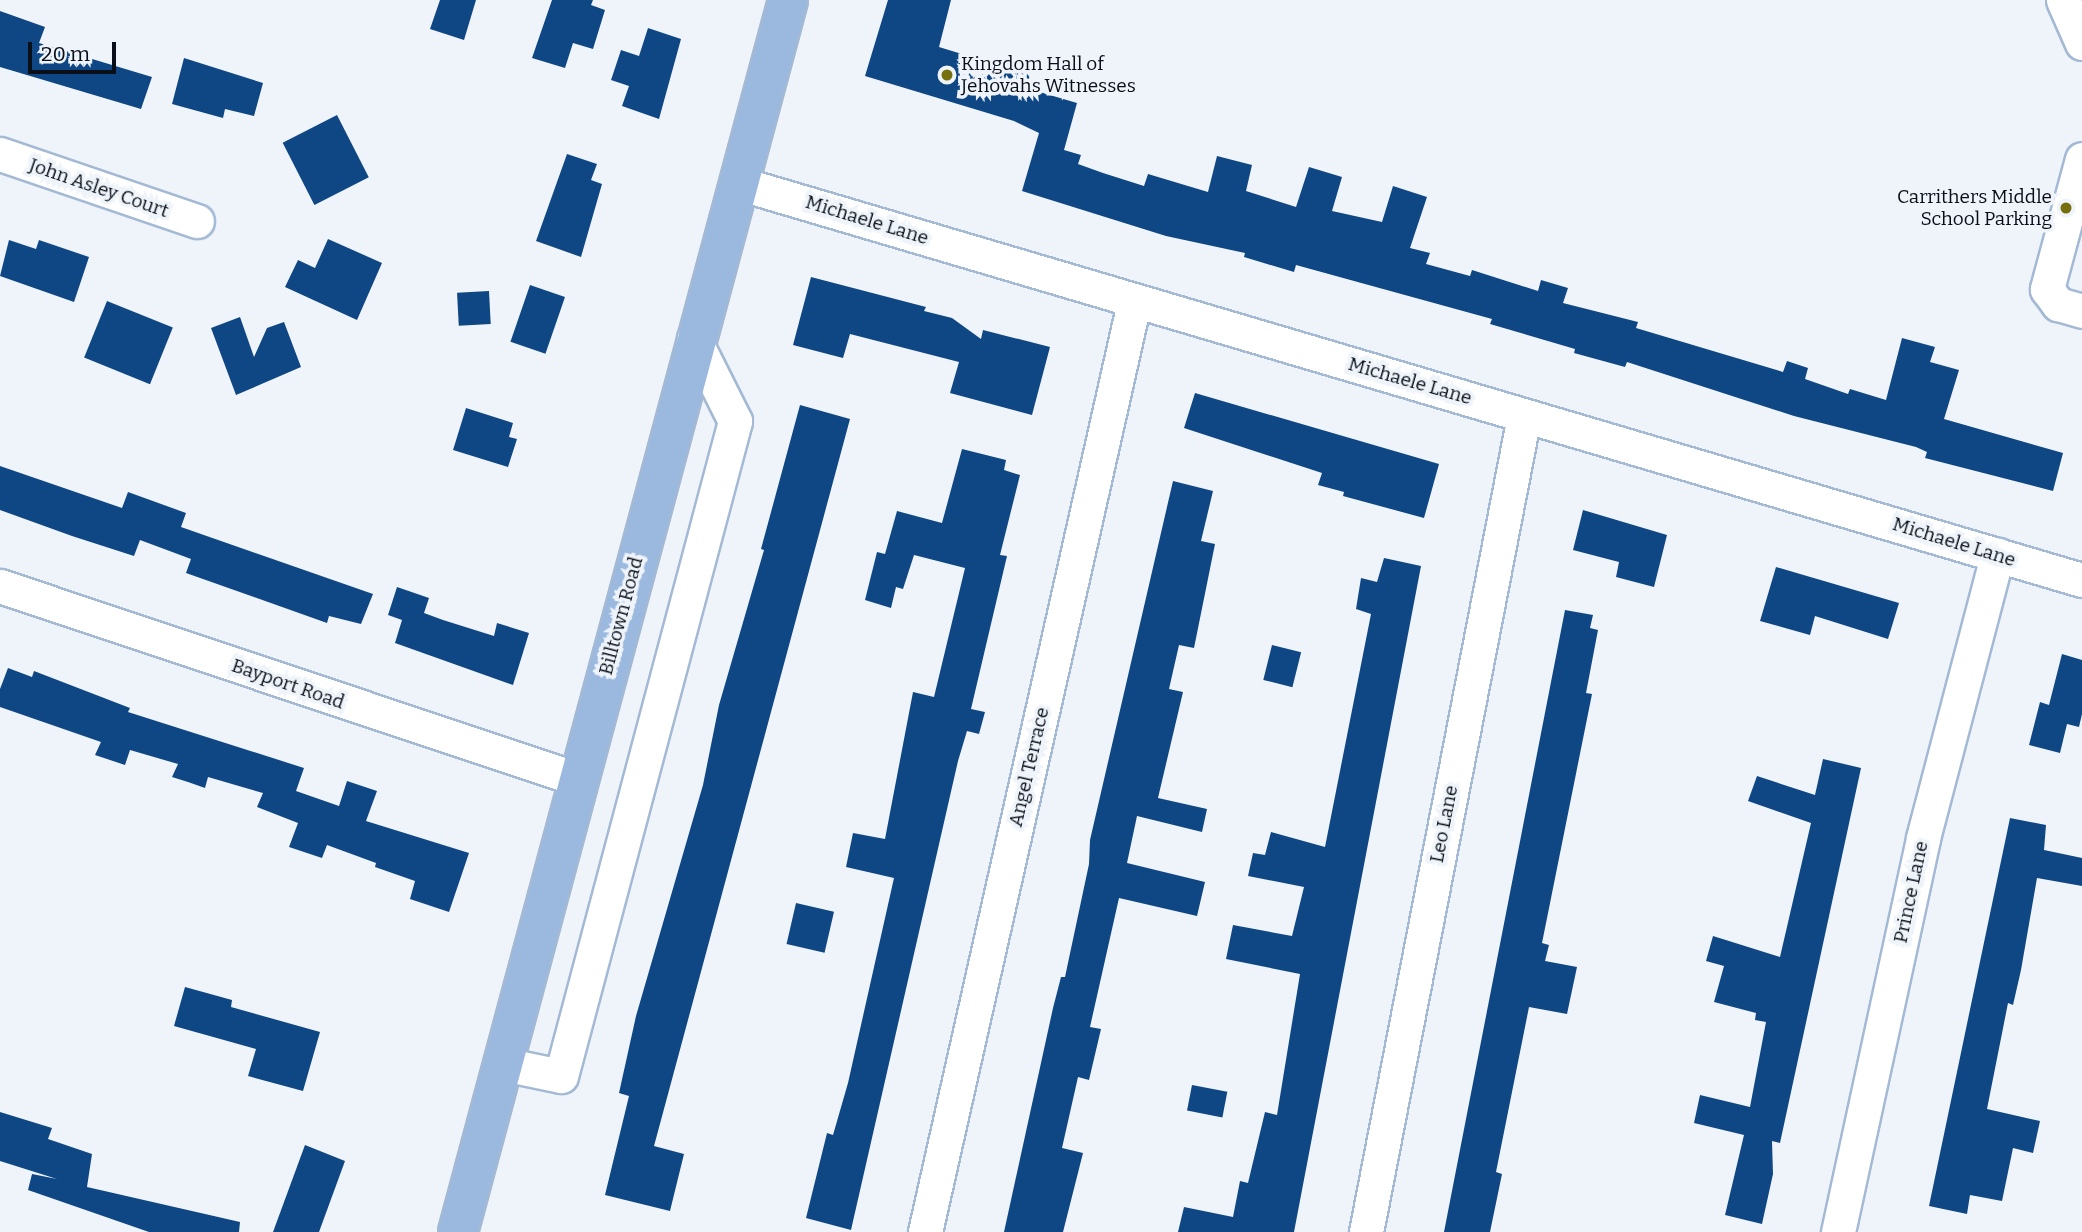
<!DOCTYPE html>
<html>
<head>
<meta charset="utf-8">
<style>
  body { margin:0 }
  #map { position:relative; width:2082px; height:1232px; overflow:hidden; background:#eff4fa; font-family:Bitter,serif }
  div>[style] { position:absolute }
  .building>* { inset:0; background:#0f4784; transform-origin:0 0 }
  .roads { filter:drop-shadow(2px 0 #a3b9d4) drop-shadow(-2px 0 #a3b9d4) drop-shadow(0 2px #a3b9d4) drop-shadow(0 -2px #a3b9d4) }
  .minor>* { height:33px; margin:-16.5px; padding:0 16.5px; transform-origin:16.5px; border-radius:16.5px; background:#fff }
  .major>* { height:38px; margin:-19px; padding:0 19px; transform-origin:19px; border-radius:19px; background:#9bb9df }
  .dots>* { width:19px; height:19px; translate:-50% -50%; box-sizing:border-box; border:4px solid #eff4fa; border-radius:50% }
  span { translate:-50% -50%; white-space:nowrap; text-align:center; line-height:1.15; -webkit-text-stroke:7px #eff4fa; paint-order:stroke }
  .poi-label { font-size:19px; color:#080f18 }
  .left { translate:0 -50%; text-align:left }
  .right { translate:-100% -50%; text-align:right }
  .street-label { font-size:19px; color:#080f18 }
  .scale { position:absolute; left:28px; top:42px; width:88px; height:32px; box-sizing:border-box; border:4px solid #080f18; border-top:0; padding-left:9px; font-size:21px; line-height:24px; white-space:nowrap; color:#080f18; -webkit-text-stroke:5px #eff4fa; paint-order:stroke }
</style>
</head>
<body>
<div id="map">
  <div class="building">
    <i style="clip-path:polygon(440px 0,476px 0,464px 40px,430px 29px)"></i>
    <i style="clip-path:polygon(552px 0,593px 0,591px 5px,605px 10px,593px 49px,573px 43px,565px 68px,532px 58px)"></i>
    <i style="clip-path:polygon(888px 0,951px 0,939px 47px,1030px 75px,1026px 88px,1077px 103px,1064px 150px,1081px 155px,1078px 164px,1103px 173px,1144px 186px,1148px 174px,1208px 192px,1217px 156px,1252px 165px,1246px 191px,1296px 207px,1309px 167px,1342px 177px,1332px 211px,1382px 222px,1393px 186px,1427px 197px,1410px 248px,1430px 253px,1426px 264px,1470px 276px,1472px 270px,1538px 291px,1541px 280px,1568px 288px,1563px 303px,1638px 322px,1636px 328px,1783px 372px,1787px 361px,1808px 368px,1805px 379px,1848px 394px,1850px 389px,1886px 400px,1902px 338px,1935px 347px,1930px 362px,1959px 370px,1944px 419px,2063px 453px,2053px 491px,1925px 458px,1927px 452px,1916px 447px,1794px 416px,1627px 362px,1625px 367px,1574px 353px,1575px 349px,1490px 324px,1492px 319px,1296px 265px,1294px 272px,1244px 257px,1245px 253px,1166px 236px,1022px 191px,1039px 133px,1014px 121px,865px 76px)"></i>
    <i style="clip-path:polygon(0 11px,45px 27px,39px 43px,152px 77px,141px 109px,0 67px)"></i>
    <i style="clip-path:polygon(648px 28px,681px 39px,659px 119px,622px 106px,629px 86px,611px 80px,621px 50px,639px 56px)"></i>
    <i style="clip-path:polygon(184px 58px,263px 83px,254px 116px,225px 109px,223px 118px,172px 104px)"></i>
    <i style="left:337px;top:115px;width:70px;height:61px;rotate:63deg"></i>
    <i style="clip-path:polygon(567px 154px,597px 164px,591px 180px,602px 184px,581px 257px,536px 241px)"></i>
    <i style="clip-path:polygon(328px 239px,382px 263px,357px 320px,285px 287px,298px 260px,315px 268px)"></i>
    <i style="clip-path:polygon(9px 240px,36px 249px,39px 240px,89px 257px,74px 302px,0 276px)"></i>
    <i style="clip-path:polygon(811px 277px,926px 307px,924px 311px,952px 318px,981px 339px,983px 330px,1050px 347px,1032px 415px,950px 393px,959px 362px,850px 334px,843px 358px,793px 345px)"></i>
    <i style="left:530px;top:285px;width:37px;height:60px;rotate:19deg"></i>
    <i style="left:489px;top:291px;width:33px;height:32px;rotate:87deg"></i>
    <i style="left:107px;top:301px;width:71px;height:61px;rotate:22deg"></i>
    <i style="clip-path:polygon(240px 317px,254px 357px,267px 328px,284px 322px,301px 367px,236px 395px,211px 328px)"></i>
    <i style="clip-path:polygon(1195px 393px,1439px 464px,1424px 518px,1343px 496px,1344px 492px,1318px 485px,1322px 473px,1184px 428px)"></i>
    <i style="clip-path:polygon(800px 405px,850px 419px,654px 1146px,684px 1154px,670px 1211px,605px 1195px,629px 1096px,619px 1093px,636px 1016px,703px 785px,719px 705px,764px 550px,761px 549px)"></i>
    <i style="clip-path:polygon(466px 408px,513px 423px,509px 437px,517px 439px,508px 467px,453px 450px)"></i>
    <i style="clip-path:polygon(962px 449px,1006px 460px,1004px 470px,1020px 475px,1000px 555px,1007px 556px,971px 709px,985px 712px,979px 734px,967px 731px,958px 761px,851px 1230px,806px 1218px,827px 1133px,833px 1135px,848px 1083px,894px 878px,846px 867px,853px 833px,885px 839px,913px 692px,934px 697px,965px 568px,914px 555px,903px 589px,896px 587px,891px 608px,865px 600px,877px 552px,885px 554px,897px 511px,942px 523px)"></i>
    <i style="clip-path:polygon(0 466px,122px 508px,128px 492px,186px 513px,181px 527px,373px 594px,361px 624px,329px 616px,327px 623px,186px 573px,191px 559px,140px 540px,134px 556px,72px 536px,0 510px)"></i>
    <i style="clip-path:polygon(1173px 481px,1213px 491px,1201px 541px,1215px 544px,1194px 648px,1179px 645px,1169px 689px,1183px 692px,1158px 798px,1207px 809px,1202px 832px,1137px 816px,1127px 863px,1205px 882px,1197px 916px,1119px 898px,1090px 1027px,1101px 1029px,1089px 1080px,1078px 1077px,1062px 1148px,1083px 1153px,1063px 1232px,1004px 1232px,1053px 1008px,1061px 977px,1065px 977px,1089px 864px,1090px 840px)"></i>
    <i style="clip-path:polygon(1583px 510px,1667px 535px,1654px 587px,1616px 577px,1619px 562px,1573px 550px)"></i>
    <i style="clip-path:polygon(1384px 558px,1421px 566px,1294px 1232px,1178px 1232px,1184px 1207px,1233px 1217px,1240px 1181px,1248px 1183px,1265px 1112px,1277px 1115px,1300px 974px,1226px 959px,1233px 925px,1292px 936px,1304px 887px,1248px 876px,1253px 853px,1265px 855px,1271px 832px,1325px 847px,1371px 614px,1356px 609px,1361px 578px,1377px 582px)"></i>
    <i style="clip-path:polygon(1776px 567px,1899px 603px,1888px 639px,1815px 616px,1810px 635px,1760px 621px)"></i>
    <i style="clip-path:polygon(397px 587px,429px 598px,424px 613px,443px 620px,494px 636px,497px 623px,529px 633px,513px 685px,395px 643px,402px 620px,388px 615px)"></i>
    <i style="clip-path:polygon(1565px 610px,1593px 615px,1590px 628px,1598px 630px,1586px 693px,1592px 694px,1542px 943px,1549px 945px,1545px 961px,1577px 967px,1567px 1014px,1529px 1007px,1496px 1172px,1502px 1174px,1490px 1232px,1444px 1232px)"></i>
    <i style="left:1272px;top:645px;width:30px;height:36px;rotate:14deg"></i>
    <i style="clip-path:polygon(2062px 654px,2082px 660px,2082px 714px,2079px 727px,2067px 724px,2060px 753px,2029px 745px,2040px 702px,2049px 705px)"></i>
    <i style="clip-path:polygon(8px 668px,32px 677px,34px 671px,130px 708px,128px 712px,304px 768px,296px 791px,339px 806px,347px 781px,377px 791px,366px 821px,469px 853px,449px 912px,410px 899px,415px 881px,375px 867px,376px 863px,327px 845px,322px 858px,289px 847px,298px 823px,257px 807px,263px 793px,208px 777px,205px 788px,188px 782px,172px 777px,178px 764px,130px 750px,125px 765px,95px 755px,101px 742px,0 707px,0 689px)"></i>
    <i style="clip-path:polygon(1823px 759px,1861px 768px,1780px 1143px,1772px 1141px,1773px 1174px,1762px 1224px,1725px 1215px,1744px 1135px,1694px 1123px,1700px 1095px,1750px 1107px,1766px 1022px,1755px 1020px,1756px 1013px,1714px 1002px,1724px 966px,1706px 961px,1713px 936px,1780px 957px,1811px 823px,1748px 801px,1757px 776px,1815px 795px)"></i>
    <i style="clip-path:polygon(2010px 818px,2046px 825px,2044px 850px,2082px 858px,2082px 886px,2037px 878px,2021px 970px,2013px 1005px,2008px 1003px,1987px 1109px,2040px 1121px,2033px 1153px,2013px 1148px,2002px 1201px,1970px 1195px,1967px 1214px,1929px 1206px)"></i>
    <i style="left:796px;top:903px;width:39px;height:42px;rotate:13deg"></i>
    <i style="clip-path:polygon(185px 987px,232px 1000px,231px 1007px,320px 1032px,303px 1091px,248px 1076px,256px 1049px,174px 1026px)"></i>
    <i style="left:1192px;top:1085px;width:36px;height:26px;rotate:11deg"></i>
    <i style="clip-path:polygon(0 1112px,52px 1128px,48px 1139px,92px 1154px,87px 1187px,240px 1222px,239px 1232px,149px 1232px,28px 1190px,32px 1174px,57px 1179px,0 1161px)"></i>
    <i style="clip-path:polygon(305px 1145px,345px 1161px,319px 1232px,273px 1232px)"></i>
  </div>
  <div class="roads">
    <div class="minor">
      <i style="left:2063px;top:0;width:47px;rotate:66.2deg"></i>
      <i style="left:0;top:154px;width:208px;rotate:18.8deg"></i>
      <i style="left:2082px;top:159px;width:135px;rotate:105.1deg"></i>
      <i style="left:2047px;top:289px;width:19px;rotate:54deg"></i>
      <i style="left:2058px;top:304px;width:25px;rotate:16deg"></i>
      <i style="left:738px;top:183px;width:1401px;rotate:16.46deg"></i>
      <i style="left:0;top:586px;width:608px;rotate:18.49deg"></i>
      <i style="left:503px;top:1064px;width:59px;rotate:11.7deg"></i>
      <i style="left:561px;top:1076px;width:678px;rotate:-75.12deg"></i>
      <i style="left:735px;top:421px;width:92px;rotate:-116.6deg"></i>
      <i style="left:925px;top:1232px;width:953px;rotate:-77.33deg"></i>
      <i style="left:1366px;top:1232px;width:831px;rotate:-79.04deg"></i>
      <i style="left:1838px;top:1232px;width:403px;rotate:-77.8deg"></i>
      <i style="left:1923px;top:838px;width:293px;rotate:-75.3deg"></i>
    </div>
    <div class="major">
      <i style="left:458px;top:1232px;width:1275px;rotate:-75deg"></i>
    </div>
  </div>
  <div class="dots">
    <i style="left:947px;top:75px;background:#766f0d"></i>
    <i style="left:2066px;top:208px;background:#766f0d"></i>
  </div>
  <div class="poi-label">
    <span class="left" style="left:961px;top:75px">Kingdom Hall of<br>Jehovahs Witnesses</span>
    <span class="right" style="left:2052px;top:208px">Carrithers Middle<br>School Parking</span>
  </div>
  <div class="street-label">
    <span style="left:99px;top:188px;rotate:19deg">John Asley Court</span>
    <span style="left:867px;top:220px;rotate:17deg">Michaele Lane</span>
    <span style="left:1410px;top:381px;rotate:16deg">Michaele Lane</span>
    <span style="left:1954px;top:542px;rotate:17deg">Michaele Lane</span>
    <span style="left:621px;top:616px;rotate:-75deg">Billtown Road</span>
    <span style="left:288px;top:684px;rotate:19deg">Bayport Road</span>
    <span style="left:1029px;top:767px;rotate:-77deg">Angel Terrace</span>
    <span style="left:1444px;top:824px;rotate:-79deg">Leo Lane</span>
    <span style="left:1911px;top:892px;rotate:-78deg">Prince Lane</span>
  </div>
  <div class="scale">20 m</div>
</div>
</body>
</html>
